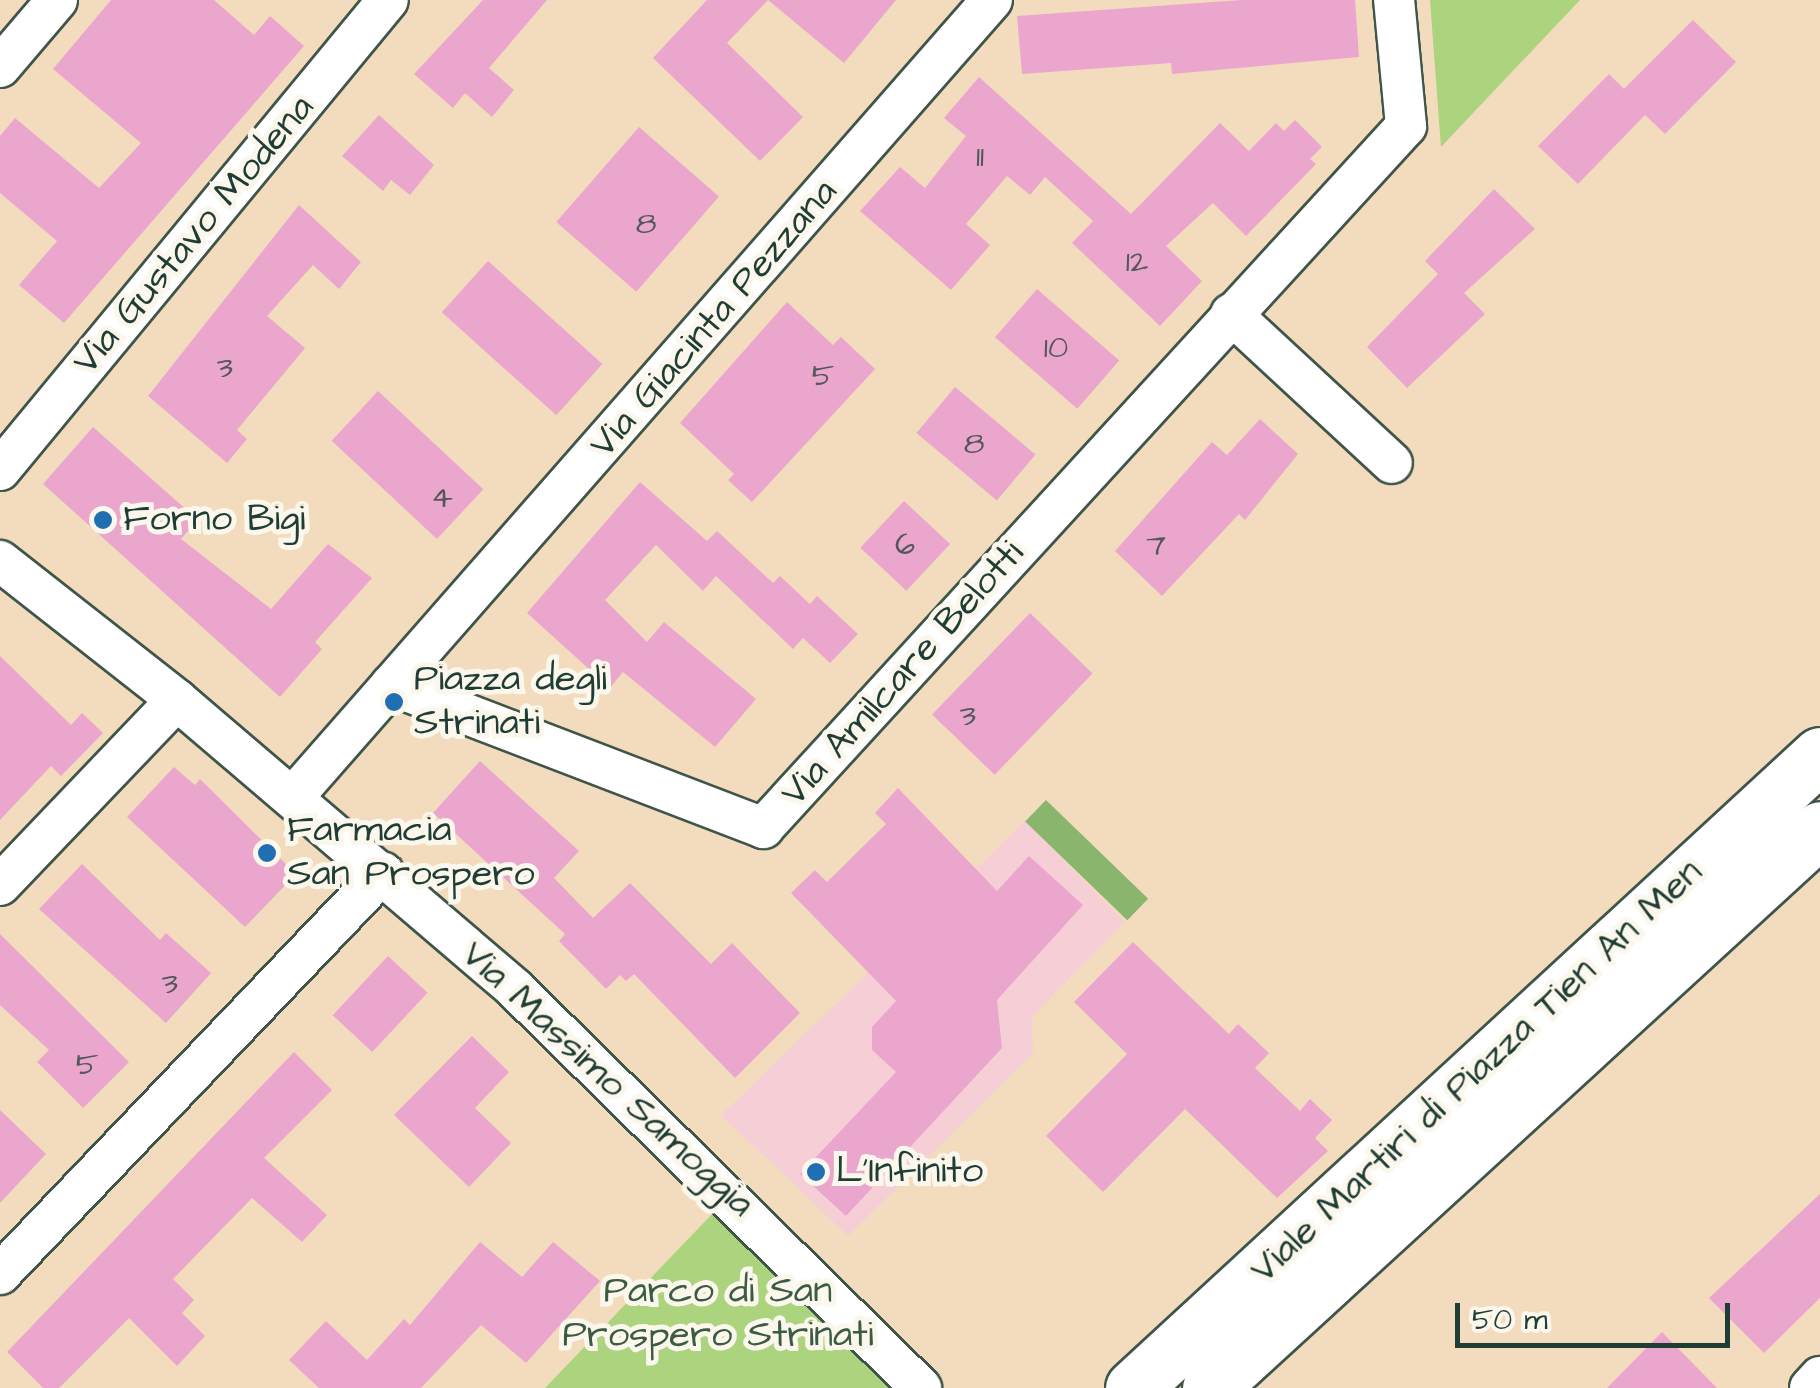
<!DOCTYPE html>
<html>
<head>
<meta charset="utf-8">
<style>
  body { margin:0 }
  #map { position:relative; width:1820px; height:1388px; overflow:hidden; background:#f3dcbe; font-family:"Architects Daughter",sans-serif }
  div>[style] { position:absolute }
  .built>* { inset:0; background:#f6cfd6 }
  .green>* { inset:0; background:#acd37d }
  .forest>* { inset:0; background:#89b56c; transform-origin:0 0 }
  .building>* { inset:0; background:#eba6cd; transform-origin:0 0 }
  .roads { filter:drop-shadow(2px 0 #3f5549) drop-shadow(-2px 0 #3f5549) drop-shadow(0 2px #3f5549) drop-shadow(0 -2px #3f5549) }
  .street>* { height:40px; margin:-20px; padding:0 20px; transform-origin:20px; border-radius:20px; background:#fff }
  .highway>* { height:55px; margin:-27.5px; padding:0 27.5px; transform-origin:27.5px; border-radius:27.5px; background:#fff }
  .dots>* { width:28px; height:28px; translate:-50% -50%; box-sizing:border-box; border:5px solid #fbf7ec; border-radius:50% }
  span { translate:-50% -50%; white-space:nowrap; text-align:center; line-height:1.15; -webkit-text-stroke:10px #fbf7ec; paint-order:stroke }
  .number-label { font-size:32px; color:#52575a }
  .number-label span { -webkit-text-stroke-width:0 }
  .street-label { font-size:38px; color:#1f3d34 }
  .poi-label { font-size:38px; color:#1f3d34 }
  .left { translate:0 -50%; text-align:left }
  .park-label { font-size:38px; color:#3b5b43 }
  .scale { position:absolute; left:1455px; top:1303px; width:275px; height:45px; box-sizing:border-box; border:5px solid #1f3d34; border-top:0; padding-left:12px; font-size:30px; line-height:35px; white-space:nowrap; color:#1f3d34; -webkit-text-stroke:8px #fbf7ec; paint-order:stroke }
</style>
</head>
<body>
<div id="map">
  <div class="built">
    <i style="clip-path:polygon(1025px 821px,1125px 922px,1032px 1017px,1033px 1054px,848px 1236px,721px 1115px)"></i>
  </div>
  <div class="green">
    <i style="clip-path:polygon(1430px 0,1580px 0,1441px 147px)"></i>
    <i style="clip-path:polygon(716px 1210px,893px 1388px,545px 1388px)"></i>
  </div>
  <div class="forest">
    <i style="left:1046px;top:800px;width:142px;height:30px;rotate:44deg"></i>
  </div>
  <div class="building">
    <i style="clip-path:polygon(111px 0,214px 0,254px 35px,270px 16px,304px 46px,64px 323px,19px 285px,57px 241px,0 193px,0 136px,15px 118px,99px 188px,141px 143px,53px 69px)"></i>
    <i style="clip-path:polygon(483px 0,547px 0,489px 68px,514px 90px,492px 117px,465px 93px,453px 108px,414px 74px)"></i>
    <i style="clip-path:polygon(707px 0,896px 0,844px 63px,768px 0,727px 43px,803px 117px,760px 161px,653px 58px)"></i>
    <i style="clip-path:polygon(1241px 0,1355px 0,1359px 57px,1172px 74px,1171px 63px,1022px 74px,1017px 16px)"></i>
    <i style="clip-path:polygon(1693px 20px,1736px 62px,1665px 134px,1645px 115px,1578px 184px,1538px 146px,1609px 74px,1624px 89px)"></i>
    <i style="clip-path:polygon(979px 77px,1131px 214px,1220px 123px,1249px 151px,1276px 123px,1284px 131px,1295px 120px,1322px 147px,1310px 159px,1316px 164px,1246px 236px,1213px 203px,1166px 246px,1202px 281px,1160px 326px,1072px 243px,1093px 221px,1045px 177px,1030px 195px,1007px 176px,966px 224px,990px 245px,951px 290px,860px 211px,900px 167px,925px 188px,966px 136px,944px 118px)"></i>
    <i style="clip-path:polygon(379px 115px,434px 165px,410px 195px,391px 180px,383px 191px,342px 156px)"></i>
    <i style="left:639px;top:127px;width:106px;height:126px;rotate:41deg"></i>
    <i style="clip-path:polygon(1494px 189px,1535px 229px,1464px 293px,1485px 314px,1407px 388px,1367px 347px,1438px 274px,1425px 261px)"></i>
    <i style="clip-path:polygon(299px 205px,361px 262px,339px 289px,313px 265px,267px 316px,305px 348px,237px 430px,247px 439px,227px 463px,148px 396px)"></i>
    <i style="left:488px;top:261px;width:154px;height:69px;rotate:42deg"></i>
    <i style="left:1037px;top:289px;width:109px;height:64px;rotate:41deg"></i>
    <i style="clip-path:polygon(787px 302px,833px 345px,841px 337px,875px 369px,752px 502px,728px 480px,734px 474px,680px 423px)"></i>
    <i style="left:955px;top:387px;width:105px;height:60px;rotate:40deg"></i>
    <i style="left:378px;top:391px;width:144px;height:68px;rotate:43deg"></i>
    <i style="clip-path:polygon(1260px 419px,1298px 454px,1245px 520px,1239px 514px,1162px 596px,1115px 551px,1212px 442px,1227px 455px)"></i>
    <i style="clip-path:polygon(93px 427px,198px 520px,181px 539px,271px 609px,328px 544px,372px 578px,315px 642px,322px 649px,280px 697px,43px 484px)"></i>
    <i style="clip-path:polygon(640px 482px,707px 541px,717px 531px,773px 583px,780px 576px,810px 604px,817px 596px,858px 634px,830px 663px,803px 638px,793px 649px,716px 576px,703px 591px,656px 545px,605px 600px,647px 642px,664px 622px,756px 699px,715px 747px,623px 672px,610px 688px,527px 613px)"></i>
    <i style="left:904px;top:501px;width:63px;height:64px;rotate:43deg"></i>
    <i style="left:1030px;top:613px;width:87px;height:141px;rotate:44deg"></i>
    <i style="clip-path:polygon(0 656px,71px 725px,82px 713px,103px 733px,61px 776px,51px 766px,0 820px)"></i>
    <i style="clip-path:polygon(480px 761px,579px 851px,554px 878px,593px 918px,630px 883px,711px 964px,732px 943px,800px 1013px,735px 1078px,634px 974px,626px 981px,620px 975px,606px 989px,559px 941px,565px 934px,433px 813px)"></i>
    <i style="clip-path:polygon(174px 767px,195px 785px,200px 779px,296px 874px,245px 927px,127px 817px)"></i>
    <i style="clip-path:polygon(898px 788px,997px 891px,1029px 856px,1083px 905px,997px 1000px,1002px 1048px,846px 1216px,800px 1174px,896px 1072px,872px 1050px,872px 1027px,896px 1001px,791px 893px,815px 870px,827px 882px,886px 824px,875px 813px)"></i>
    <i style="clip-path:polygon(82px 864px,160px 940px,166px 933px,211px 973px,166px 1023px,39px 909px)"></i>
    <i style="clip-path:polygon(0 934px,129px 1062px,83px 1108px,37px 1062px,49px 1050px,0 1005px)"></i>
    <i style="clip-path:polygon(1133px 942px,1229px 1034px,1238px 1024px,1269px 1053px,1255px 1068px,1300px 1111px,1310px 1099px,1332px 1120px,1315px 1138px,1328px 1151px,1277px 1198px,1185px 1109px,1103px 1192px,1046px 1136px,1127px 1054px,1074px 1002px)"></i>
    <i style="left:388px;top:956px;width:54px;height:81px;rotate:43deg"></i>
    <i style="clip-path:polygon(472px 1036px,509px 1072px,475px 1108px,511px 1143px,469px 1187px,394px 1115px)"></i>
    <i style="clip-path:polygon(294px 1052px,332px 1090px,264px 1158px,327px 1215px,302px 1242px,252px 1198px,173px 1279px,194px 1300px,182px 1313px,205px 1336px,177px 1366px,129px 1318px,59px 1388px,43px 1388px,7px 1352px)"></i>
    <i style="clip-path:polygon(0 1110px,46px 1154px,0 1203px)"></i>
    <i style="clip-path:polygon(1820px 1194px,1820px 1298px,1764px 1353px,1709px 1298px)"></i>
    <i style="clip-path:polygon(480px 1242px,522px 1277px,553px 1242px,600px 1281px,526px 1363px,481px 1325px,421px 1388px,319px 1388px,289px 1360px,326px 1321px,367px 1360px,404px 1319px,410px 1325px)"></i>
    <i style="clip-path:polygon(1662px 1332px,1717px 1388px,1607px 1388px)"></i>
  </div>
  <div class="roads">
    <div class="street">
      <i style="left:0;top:67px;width:88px;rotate:-49.6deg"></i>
      <i style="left:1231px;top:314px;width:219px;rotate:42.8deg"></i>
      <i style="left:0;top:470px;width:609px;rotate:-50.46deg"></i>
      <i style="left:0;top:561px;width:225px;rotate:38.1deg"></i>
      <i style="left:177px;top:700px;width:446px;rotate:40.5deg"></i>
      <i style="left:516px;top:990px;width:568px;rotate:44.5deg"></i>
      <i style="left:391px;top:685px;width:399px;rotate:21deg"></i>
      <i style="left:763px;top:828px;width:952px;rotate:-47.51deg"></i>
      <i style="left:1406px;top:126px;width:127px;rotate:-95.4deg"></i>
      <i style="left:293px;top:797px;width:1060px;rotate:-48.75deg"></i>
      <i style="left:0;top:885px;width:256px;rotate:-46.3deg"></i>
      <i style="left:0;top:1274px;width:555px;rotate:-46.32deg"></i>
      <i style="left:1810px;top:1388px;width:15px;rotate:-48deg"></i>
    </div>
    <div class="highway">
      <i style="left:1133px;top:1388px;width:934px;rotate:-42.66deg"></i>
      <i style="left:1210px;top:1388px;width:827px;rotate:-42.5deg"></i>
    </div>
  </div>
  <div class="dots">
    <i style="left:103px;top:520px;background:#1f6fb2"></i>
    <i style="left:394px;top:702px;background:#1f6fb2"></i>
    <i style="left:267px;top:853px;background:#1f6fb2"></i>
    <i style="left:816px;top:1172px;background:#1f6fb2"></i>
  </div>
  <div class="number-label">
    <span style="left:980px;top:157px">11</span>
    <span style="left:646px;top:224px">8</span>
    <span style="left:1137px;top:262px">12</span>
    <span style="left:1056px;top:348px">10</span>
    <span style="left:225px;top:368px">3</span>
    <span style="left:823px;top:376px">5</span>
    <span style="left:974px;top:444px">8</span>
    <span style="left:442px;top:498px">4</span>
    <span style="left:905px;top:545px">6</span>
    <span style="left:1156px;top:546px">7</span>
    <span style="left:968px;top:716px">3</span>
    <span style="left:170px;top:984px">3</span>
    <span style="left:87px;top:1065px">5</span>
  </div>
  <div class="street-label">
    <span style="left:194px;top:235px;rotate:-50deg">Via Gustavo Modena</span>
    <span style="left:714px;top:319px;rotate:-49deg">Via Giacinta Pezzana</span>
    <span style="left:903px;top:674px;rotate:-48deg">Via Amilcare Belotti</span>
    <span style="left:1477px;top:1072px;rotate:-43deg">Viale Martiri di Piazza Tien An Men</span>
    <span style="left:607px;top:1080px;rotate:43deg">Via Massimo Samoggia</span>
  </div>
  <div class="poi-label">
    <span class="left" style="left:123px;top:520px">Forno Bigi</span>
    <span class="left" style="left:414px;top:702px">Piazza degli<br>Strinati</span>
    <span class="left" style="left:287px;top:853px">Farmacia<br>San Prospero</span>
    <span class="left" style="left:836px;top:1172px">L'Infinito</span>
  </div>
  <div class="park-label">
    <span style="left:718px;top:1314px">Parco di San<br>Prospero Strinati</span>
  </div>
  <div class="scale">50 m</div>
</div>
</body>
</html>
